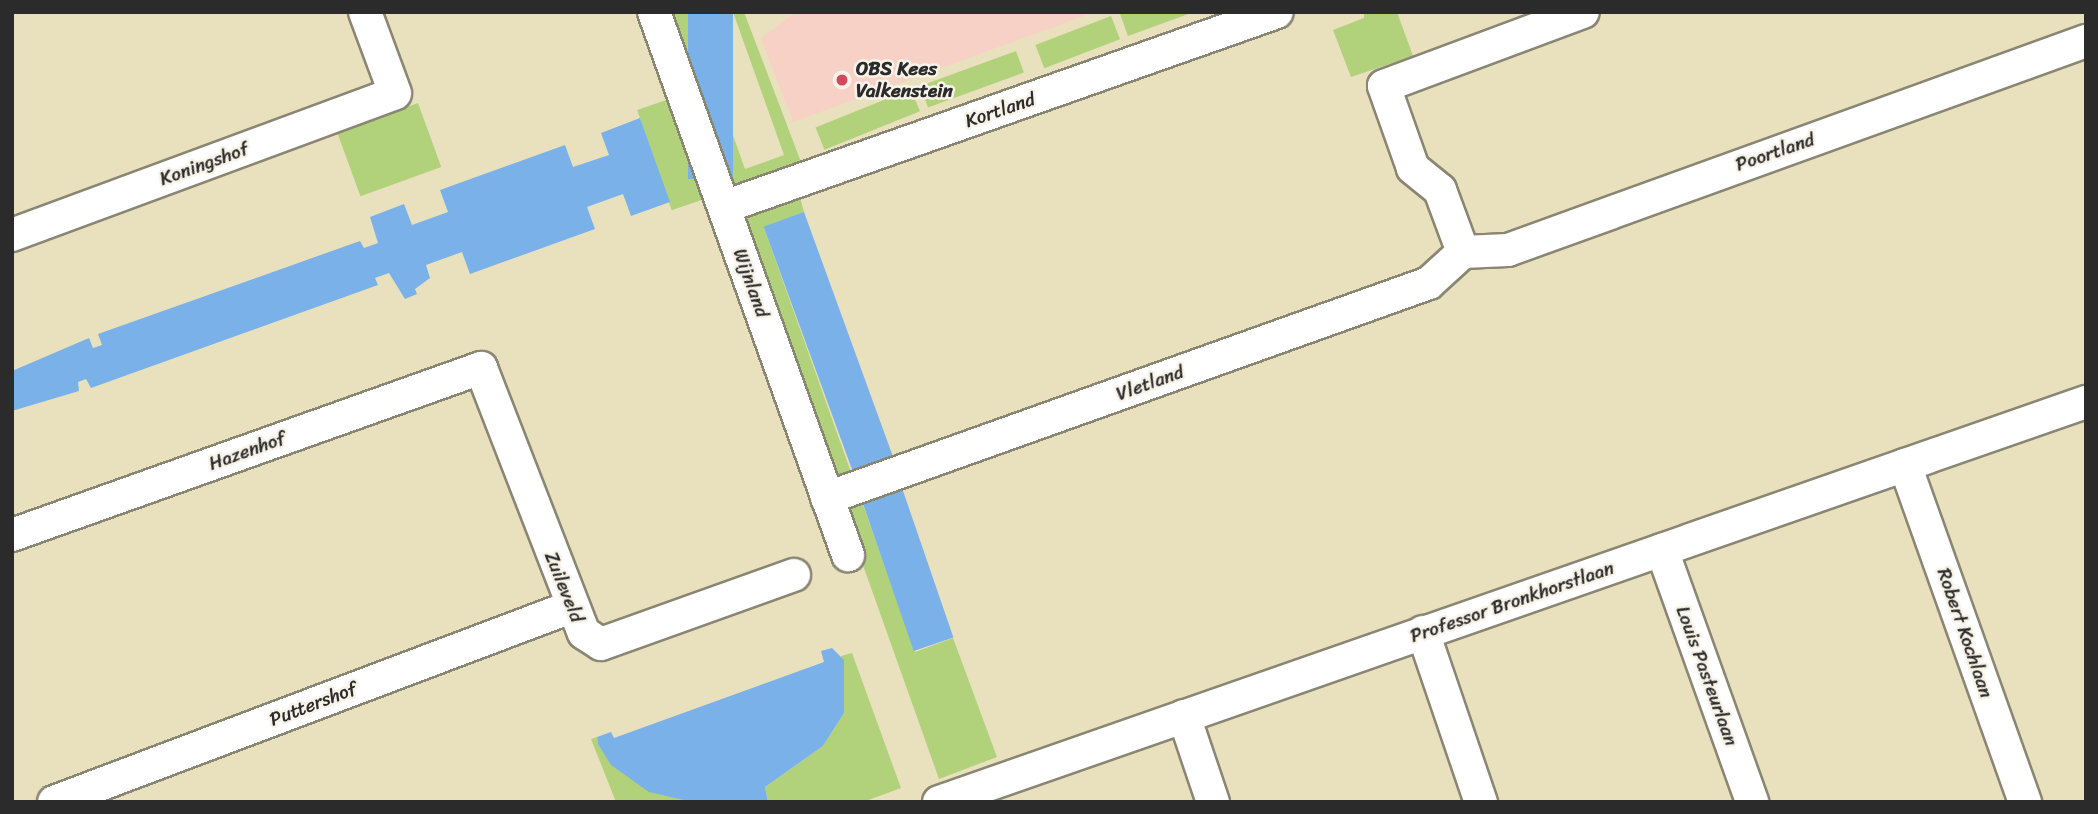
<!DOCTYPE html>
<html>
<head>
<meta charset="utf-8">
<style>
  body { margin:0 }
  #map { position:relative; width:2098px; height:814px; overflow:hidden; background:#e9e1bd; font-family:Sriracha,sans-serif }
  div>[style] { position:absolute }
  .built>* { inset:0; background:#f7d1c6 }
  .green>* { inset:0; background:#b1d27a; transform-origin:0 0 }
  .water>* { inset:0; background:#7ab1e9; transform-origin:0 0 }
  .roads { filter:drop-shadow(2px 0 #8a8674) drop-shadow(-2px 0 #8a8674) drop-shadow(0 2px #8a8674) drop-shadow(0 -2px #8a8674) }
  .street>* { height:32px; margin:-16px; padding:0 16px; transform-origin:16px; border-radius:16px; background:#fff }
  .dots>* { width:19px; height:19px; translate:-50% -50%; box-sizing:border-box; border:4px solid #f7f3e8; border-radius:50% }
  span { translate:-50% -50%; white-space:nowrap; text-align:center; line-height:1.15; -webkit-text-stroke:5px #f7f3e8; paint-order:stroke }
  .poi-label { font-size:19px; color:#2b2b2b; font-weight:700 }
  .left { translate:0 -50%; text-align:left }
  .street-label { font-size:19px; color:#2b2b2b }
  .frame { position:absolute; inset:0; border:14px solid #2b2b2b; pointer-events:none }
</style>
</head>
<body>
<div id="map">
  <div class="built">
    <i style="clip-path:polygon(796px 12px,1095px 12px,793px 122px,761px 38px)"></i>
  </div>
  <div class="green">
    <i style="clip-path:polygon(665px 12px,689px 12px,745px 169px,784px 155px,733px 12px,744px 12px,801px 162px,728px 189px)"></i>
    <i style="clip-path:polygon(1124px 12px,1194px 12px,1128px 36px,1120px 14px)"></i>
    <i style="clip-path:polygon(1364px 12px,1397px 12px,1413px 56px,1351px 77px,1333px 30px,1364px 18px)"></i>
    <i style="left:1111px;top:16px;width:25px;height:81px;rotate:69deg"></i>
    <i style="left:1016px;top:51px;width:23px;height:102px;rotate:70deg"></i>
    <i style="left:911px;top:89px;width:24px;height:103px;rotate:68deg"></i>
    <i style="left:675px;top:97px;width:106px;height:40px;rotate:71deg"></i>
    <i style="left:418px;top:103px;width:68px;height:86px;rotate:70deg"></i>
    <i style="clip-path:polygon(798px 190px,804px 212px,764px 228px,852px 475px,833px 483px,736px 213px)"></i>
    <i style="clip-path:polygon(862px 502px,915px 652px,953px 638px,997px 757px,939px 779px,843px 509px)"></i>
    <i style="clip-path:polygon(852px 653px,901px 788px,863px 802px,768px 802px,765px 787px,823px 746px,844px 713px,841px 656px)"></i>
    <i style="clip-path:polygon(597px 737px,598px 744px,675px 797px,693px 802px,616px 802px,591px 739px)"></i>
  </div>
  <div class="water">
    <i style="left:688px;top:12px;width:45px;height:167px"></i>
    <i style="clip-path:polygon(640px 118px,670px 202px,631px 216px,623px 194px,587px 207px,595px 229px,470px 274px,462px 252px,426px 265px,430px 278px,415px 289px,417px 294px,405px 299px,389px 273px,375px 278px,378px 285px,91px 388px,86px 379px,78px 382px,79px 391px,12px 411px,12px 371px,89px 338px,93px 348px,102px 345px,98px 334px,360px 241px,364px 248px,378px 243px,370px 217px,404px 204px,412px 225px,448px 212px,440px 190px,565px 145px,573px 167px,609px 155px,601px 133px)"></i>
    <i style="left:804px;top:212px;width:263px;height:43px;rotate:70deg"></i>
    <i style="left:902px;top:488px;width:158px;height:42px;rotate:71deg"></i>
    <i style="clip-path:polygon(832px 648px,844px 660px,844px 713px,823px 746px,765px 787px,768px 802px,693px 802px,649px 792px,611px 765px,598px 744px,597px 737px,611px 732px,614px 738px,824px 662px,821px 651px)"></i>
  </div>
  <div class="roads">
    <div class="street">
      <i style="left:654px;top:12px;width:577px;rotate:70.34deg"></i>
      <i style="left:724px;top:207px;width:586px;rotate:-19.42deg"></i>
      <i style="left:12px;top:235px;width:408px;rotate:-20.3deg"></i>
      <i style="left:395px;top:93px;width:86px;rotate:-110.3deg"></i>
      <i style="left:1463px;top:252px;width:45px;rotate:-2.5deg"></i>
      <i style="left:1508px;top:250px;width:615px;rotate:-19.88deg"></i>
      <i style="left:1463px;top:252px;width:66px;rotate:-110.4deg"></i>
      <i style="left:1440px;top:190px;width:35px;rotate:-141deg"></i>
      <i style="left:1413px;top:168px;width:87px;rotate:-109.5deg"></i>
      <i style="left:1384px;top:86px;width:212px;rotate:-20.4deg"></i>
      <i style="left:1905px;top:465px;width:358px;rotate:70.4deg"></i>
      <i style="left:827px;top:498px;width:639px;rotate:-19.65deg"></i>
      <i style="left:1429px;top:283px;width:46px;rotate:-42.4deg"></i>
      <i style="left:12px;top:535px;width:498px;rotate:-19.6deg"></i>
      <i style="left:481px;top:368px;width:284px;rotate:68.8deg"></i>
      <i style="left:584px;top:633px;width:20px;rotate:33deg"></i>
      <i style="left:601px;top:644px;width:205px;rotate:-19.7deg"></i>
      <i style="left:1662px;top:550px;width:268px;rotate:70.3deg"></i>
      <i style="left:1423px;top:632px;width:180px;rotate:71.2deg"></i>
      <i style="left:1184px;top:716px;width:91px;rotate:71.4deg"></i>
      <i style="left:54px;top:802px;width:553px;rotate:-20.67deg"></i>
      <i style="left:939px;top:802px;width:1215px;rotate:-19.23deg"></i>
    </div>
  </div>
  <div class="dots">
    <i style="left:842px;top:80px;background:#d1495b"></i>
  </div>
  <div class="poi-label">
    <span class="left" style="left:856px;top:80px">OBS Kees<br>Valkenstein</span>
  </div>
  <div class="street-label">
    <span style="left:1000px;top:110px;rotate:-19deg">Kortland</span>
    <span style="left:1775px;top:152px;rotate:-19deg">Poortland</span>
    <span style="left:204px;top:164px;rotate:-20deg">Koningshof</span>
    <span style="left:751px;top:283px;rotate:70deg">Wijnland</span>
    <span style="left:1150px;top:383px;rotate:-20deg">Vletland</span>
    <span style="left:247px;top:451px;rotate:-20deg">Hazenhof</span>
    <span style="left:564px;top:587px;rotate:68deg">Zuileveld</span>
    <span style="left:1512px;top:602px;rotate:-19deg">Professor Bronkhorstlaan</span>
    <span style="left:1965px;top:633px;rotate:71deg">Robert Kochlaan</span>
    <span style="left:1707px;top:676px;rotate:70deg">Louis Pasteurlaan</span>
    <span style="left:313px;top:704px;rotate:-21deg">Puttershof</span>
  </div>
  <div class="frame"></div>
</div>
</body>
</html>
